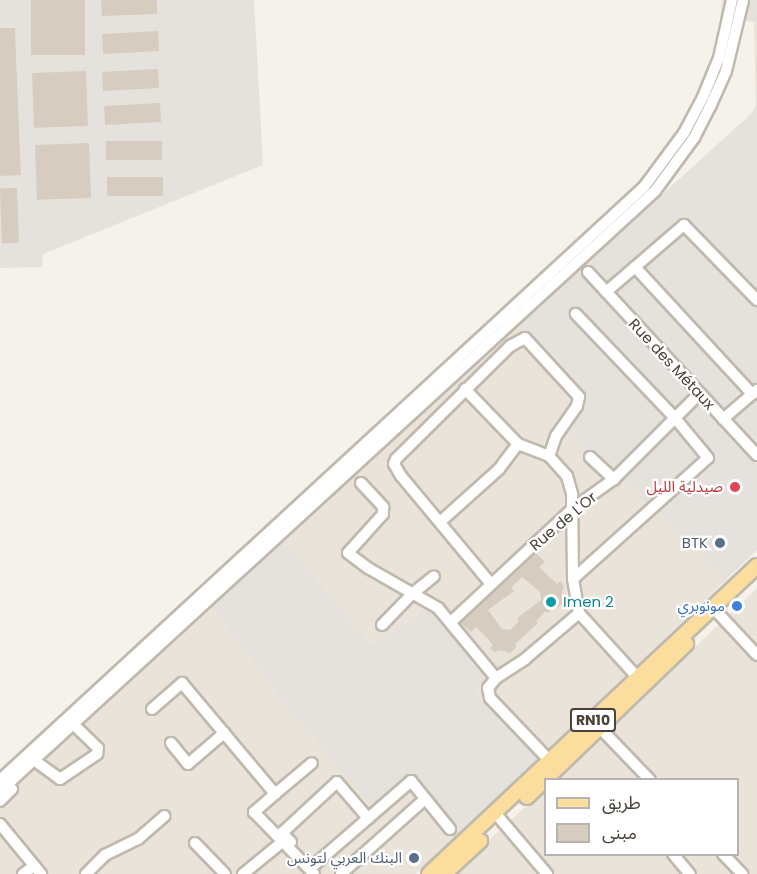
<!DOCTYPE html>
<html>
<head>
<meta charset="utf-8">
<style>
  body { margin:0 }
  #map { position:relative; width:757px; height:874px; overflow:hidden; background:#f5f2eb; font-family:Poppins,"Noto Sans Arabic",sans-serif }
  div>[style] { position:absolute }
  .residential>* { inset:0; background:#e9e3d9 }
  .industrial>* { inset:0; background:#e5e1dc }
  .building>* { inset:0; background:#d6cdc0; transform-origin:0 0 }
  .roads { filter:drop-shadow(2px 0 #c0b9ad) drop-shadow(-2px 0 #c0b9ad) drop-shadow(0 2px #c0b9ad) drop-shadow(0 -2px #c0b9ad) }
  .minor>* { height:10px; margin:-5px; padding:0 5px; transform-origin:5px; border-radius:5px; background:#fff }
  .major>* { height:14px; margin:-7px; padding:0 7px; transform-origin:7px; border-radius:7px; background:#fbde9e }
  .dots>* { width:16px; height:16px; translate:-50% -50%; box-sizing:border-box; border:3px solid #fff; border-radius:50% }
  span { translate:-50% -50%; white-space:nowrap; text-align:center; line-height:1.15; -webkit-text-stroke:4.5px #fff; paint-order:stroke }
  .shield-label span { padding:2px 4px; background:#fff; border:2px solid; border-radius:4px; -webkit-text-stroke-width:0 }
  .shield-label { font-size:14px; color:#494239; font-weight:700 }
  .street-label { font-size:15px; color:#494239 }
  .health-label { font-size:15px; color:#be3a42 }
  .right { translate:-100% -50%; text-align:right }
  .service-label { font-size:15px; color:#4e5e75 }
  .culture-label { font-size:15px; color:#0d838f }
  .left { translate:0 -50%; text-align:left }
  .shop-label { font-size:15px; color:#366cbe }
  .legend { position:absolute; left:544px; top:778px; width:195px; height:78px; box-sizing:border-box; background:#fff; border:2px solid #b6b3b0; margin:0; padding:8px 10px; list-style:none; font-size:18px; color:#494239 }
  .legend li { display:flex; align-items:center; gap:12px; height:30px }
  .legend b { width:30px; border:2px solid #b6b3b0 }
</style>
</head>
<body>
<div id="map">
  <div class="residential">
    <i style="clip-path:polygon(757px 22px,757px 550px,460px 835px,416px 874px,0 874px,0 797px,751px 114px,756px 106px,754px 23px)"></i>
    <i style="clip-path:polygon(757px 588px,757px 874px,452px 874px,545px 789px,546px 854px,738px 854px,738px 780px,556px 779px)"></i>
  </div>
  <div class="industrial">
    <i style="clip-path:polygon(0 0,254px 0,263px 165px,43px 254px,42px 267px,0 268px,0 176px,21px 174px,15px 28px,0 28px)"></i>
    <i style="clip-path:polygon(722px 0,757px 0,757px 22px,720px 19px)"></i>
    <i style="clip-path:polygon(757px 81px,757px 550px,724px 581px,655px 510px,564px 428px,589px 402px,519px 325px,751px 114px,756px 106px)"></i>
    <i style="clip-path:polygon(283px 540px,371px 645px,431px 607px,488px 676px,474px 690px,538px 760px,460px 835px,410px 776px,373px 807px,283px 701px,212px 606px)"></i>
  </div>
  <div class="building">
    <i style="left:31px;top:0;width:54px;height:55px"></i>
    <i style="clip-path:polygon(101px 0,157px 0,157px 14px,102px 16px)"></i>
    <i style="clip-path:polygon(0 28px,15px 28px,21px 175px,0 176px)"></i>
    <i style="left:158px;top:31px;width:20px;height:56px;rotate:87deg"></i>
    <i style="left:158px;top:69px;width:19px;height:56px;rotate:87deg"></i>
    <i style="left:86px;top:71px;width:55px;height:54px;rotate:88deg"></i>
    <i style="left:160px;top:103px;width:19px;height:56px;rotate:87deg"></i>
    <i style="left:162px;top:141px;width:19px;height:56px;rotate:90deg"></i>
    <i style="left:89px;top:143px;width:55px;height:54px;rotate:88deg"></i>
    <i style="left:163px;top:177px;width:19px;height:56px;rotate:90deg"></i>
    <i style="left:17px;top:188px;width:55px;height:17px;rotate:88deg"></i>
    <i style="clip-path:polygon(evenodd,536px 553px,545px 562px,539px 567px,557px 584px,560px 581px,564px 586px,562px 593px,564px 601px,558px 608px,556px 606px,548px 613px,546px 611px,536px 621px,538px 623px,515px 644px,517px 646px,510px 653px,501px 650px,494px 652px,490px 648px,493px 645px,488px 639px,476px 627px,471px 632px,461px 623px,536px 553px,522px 577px,540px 592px,541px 600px,517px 618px,519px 621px,510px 630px,502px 629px,488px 610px,514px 591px,511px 588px,522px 577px)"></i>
  </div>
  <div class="roads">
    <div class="minor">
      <i style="left:635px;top:267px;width:173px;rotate:47.3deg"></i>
      <i style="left:588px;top:272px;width:249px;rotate:47.3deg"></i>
      <i style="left:606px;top:292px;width:103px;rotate:-40.7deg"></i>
      <i style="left:684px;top:225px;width:105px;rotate:45.8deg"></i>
      <i style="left:465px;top:389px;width:76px;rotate:46.1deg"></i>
      <i style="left:518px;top:444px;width:33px;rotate:21deg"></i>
      <i style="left:549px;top:456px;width:27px;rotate:48deg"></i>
      <i style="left:567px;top:476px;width:19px;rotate:74deg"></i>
      <i style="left:572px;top:494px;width:85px;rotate:89.3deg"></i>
      <i style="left:573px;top:579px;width:35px;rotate:80deg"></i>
      <i style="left:579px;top:613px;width:86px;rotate:47.8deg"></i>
      <i style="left:723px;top:419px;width:45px;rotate:-40.5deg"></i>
      <i style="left:590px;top:457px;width:33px;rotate:43deg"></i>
      <i style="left:361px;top:483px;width:33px;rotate:47deg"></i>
      <i style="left:383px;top:507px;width:7px;rotate:90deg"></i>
      <i style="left:383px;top:514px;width:52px;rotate:131.9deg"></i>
      <i style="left:348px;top:553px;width:25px;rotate:37deg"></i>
      <i style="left:368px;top:568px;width:81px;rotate:29.7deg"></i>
      <i style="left:438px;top:608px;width:91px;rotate:50.4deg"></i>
      <i style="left:440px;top:522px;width:79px;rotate:-41.9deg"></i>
      <i style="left:499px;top:469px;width:31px;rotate:-53deg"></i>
      <i style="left:573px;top:579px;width:181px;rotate:-41.9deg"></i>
      <i style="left:708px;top:458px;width:52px;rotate:-129.5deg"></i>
      <i style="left:675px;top:418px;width:144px;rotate:-133.6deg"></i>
      <i style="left:491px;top:584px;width:141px;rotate:-129.8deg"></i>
      <i style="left:401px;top:476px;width:14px;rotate:-120deg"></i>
      <i style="left:394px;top:464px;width:5px;rotate:-68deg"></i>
      <i style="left:396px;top:459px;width:161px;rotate:-44.7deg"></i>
      <i style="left:510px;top:346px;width:17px;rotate:-28deg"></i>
      <i style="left:525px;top:338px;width:80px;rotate:47.5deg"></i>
      <i style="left:579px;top:397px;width:9px;rotate:103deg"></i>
      <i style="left:577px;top:406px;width:37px;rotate:125deg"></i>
      <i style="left:556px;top:436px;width:21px;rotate:109deg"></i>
      <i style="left:718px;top:613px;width:57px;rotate:47.1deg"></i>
      <i style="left:451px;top:622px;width:166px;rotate:-43deg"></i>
      <i style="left:572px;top:509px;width:52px;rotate:-35.5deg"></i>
      <i style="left:614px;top:479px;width:120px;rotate:-45deg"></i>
      <i style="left:382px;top:625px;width:43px;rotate:-45.9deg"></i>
      <i style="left:412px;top:594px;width:28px;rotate:-39deg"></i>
      <i style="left:152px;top:709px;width:40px;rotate:-41deg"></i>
      <i style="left:182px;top:683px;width:145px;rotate:50deg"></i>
      <i style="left:275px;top:794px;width:28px;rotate:139deg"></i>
      <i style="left:254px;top:812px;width:86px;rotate:45.9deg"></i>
      <i style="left:600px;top:728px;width:72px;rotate:46.1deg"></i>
      <i style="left:171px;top:743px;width:27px;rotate:51deg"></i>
      <i style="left:188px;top:764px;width:48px;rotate:-40.7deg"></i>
      <i style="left:550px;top:761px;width:87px;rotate:-133.6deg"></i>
      <i style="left:490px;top:698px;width:10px;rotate:-101deg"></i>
      <i style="left:488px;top:688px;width:13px;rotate:-51deg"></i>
      <i style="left:496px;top:678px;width:35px;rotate:-33deg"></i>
      <i style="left:525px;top:659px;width:71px;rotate:-40.4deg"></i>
      <i style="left:38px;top:763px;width:27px;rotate:36deg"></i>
      <i style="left:60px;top:779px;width:45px;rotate:-34deg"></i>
      <i style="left:97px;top:754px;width:6px;rotate:-81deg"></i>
      <i style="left:98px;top:748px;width:28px;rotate:-136deg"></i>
      <i style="left:0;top:780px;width:875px;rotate:-42.64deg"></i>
      <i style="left:644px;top:187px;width:67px;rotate:-53.5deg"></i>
      <i style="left:684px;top:133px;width:41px;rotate:-62.2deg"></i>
      <i style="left:703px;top:97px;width:42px;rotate:-67.7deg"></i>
      <i style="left:719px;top:58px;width:59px;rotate:-77.4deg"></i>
      <i style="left:0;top:791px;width:888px;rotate:-42.49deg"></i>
      <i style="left:655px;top:191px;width:66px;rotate:-53.7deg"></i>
      <i style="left:694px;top:138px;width:35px;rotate:-63deg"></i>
      <i style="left:710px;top:107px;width:39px;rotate:-66deg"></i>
      <i style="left:726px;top:71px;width:73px;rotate:-76.5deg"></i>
      <i style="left:275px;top:794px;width:48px;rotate:-40deg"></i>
      <i style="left:0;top:801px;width:17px;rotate:-45deg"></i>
      <i style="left:496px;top:814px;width:79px;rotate:49.6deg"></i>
      <i style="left:0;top:824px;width:65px;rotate:50.6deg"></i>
      <i style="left:291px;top:842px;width:13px;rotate:-135deg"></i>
      <i style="left:282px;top:833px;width:75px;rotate:-42.8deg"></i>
      <i style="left:337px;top:782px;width:48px;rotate:49.3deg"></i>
      <i style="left:195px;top:843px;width:43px;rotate:45.9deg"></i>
      <i style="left:673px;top:854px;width:26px;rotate:50deg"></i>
      <i style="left:723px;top:854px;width:28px;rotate:46deg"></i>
      <i style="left:313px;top:866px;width:130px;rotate:-40.9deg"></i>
      <i style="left:411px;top:781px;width:62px;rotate:50.9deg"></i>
      <i style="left:23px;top:874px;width:14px;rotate:-36deg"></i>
      <i style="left:86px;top:874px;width:27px;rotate:-45deg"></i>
      <i style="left:105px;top:855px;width:37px;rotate:-26deg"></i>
      <i style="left:138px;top:839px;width:35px;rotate:-41deg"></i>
      <i style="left:243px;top:874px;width:50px;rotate:-39.4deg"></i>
      <i style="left:341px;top:874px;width:113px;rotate:-41.8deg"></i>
    </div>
    <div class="major">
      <i style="left:527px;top:797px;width:221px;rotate:-43.9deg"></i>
      <i style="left:429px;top:874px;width:450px;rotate:-43.2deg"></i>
      <i style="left:444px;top:874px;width:49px;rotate:-42.5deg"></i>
    </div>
  </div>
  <div class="dots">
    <i style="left:735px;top:487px;background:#e0444e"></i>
    <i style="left:720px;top:543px;background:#5c6f8a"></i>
    <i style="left:551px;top:602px;background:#0f9aa8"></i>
    <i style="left:737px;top:606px;background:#3f7fe0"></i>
    <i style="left:414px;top:858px;background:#5c6f8a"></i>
  </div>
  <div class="shield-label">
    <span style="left:593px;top:720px">RN10</span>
  </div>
  <div class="street-label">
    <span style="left:672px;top:364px;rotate:47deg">Rue des Métaux</span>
    <span style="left:563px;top:521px;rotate:-40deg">Rue de L'Or</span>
  </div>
  <div class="health-label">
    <span class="right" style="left:723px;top:487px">صيدلية الليل</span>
  </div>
  <div class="service-label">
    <span class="right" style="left:708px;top:543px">BTK</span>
    <span class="right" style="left:402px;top:858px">البنك العربي لتونس</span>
  </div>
  <div class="culture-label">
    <span class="left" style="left:563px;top:602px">Imen 2</span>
  </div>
  <div class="shop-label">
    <span class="right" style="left:725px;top:606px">مونوبري</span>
  </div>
  <ul class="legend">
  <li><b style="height:8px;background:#fbde9e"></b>طريق</li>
  <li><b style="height:16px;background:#d6cdc0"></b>مبنى</li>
  </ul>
</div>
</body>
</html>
